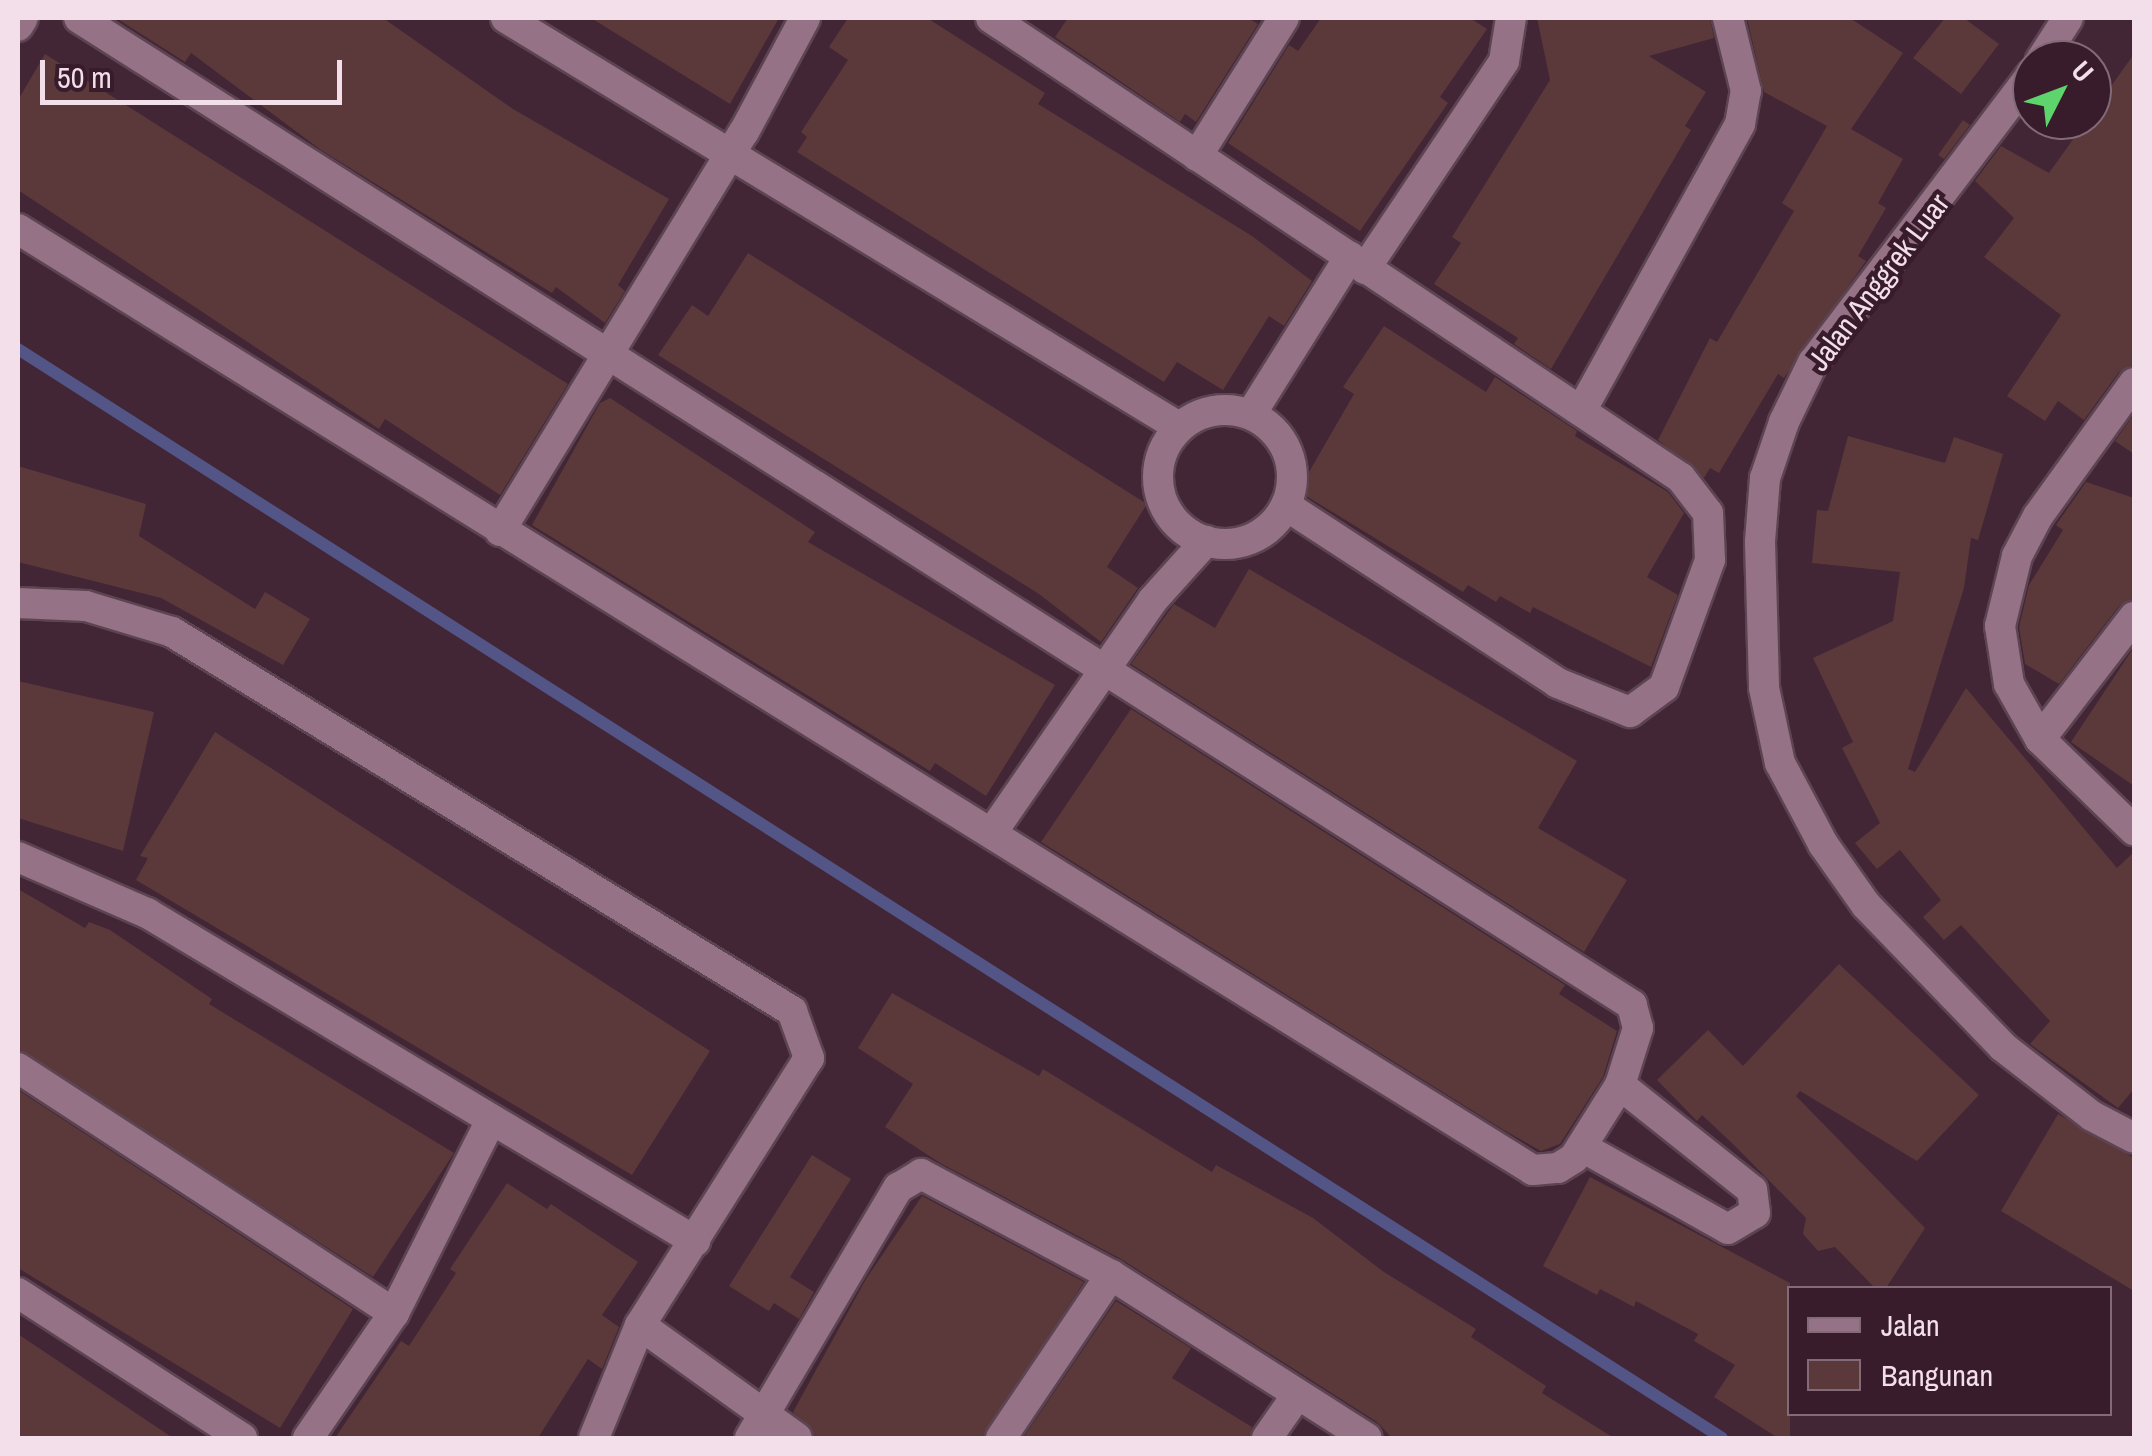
<!DOCTYPE html>
<html>
<head>
<meta charset="utf-8">
<style>
  body { margin:0 }
  #map { position:relative; width:2152px; height:1456px; overflow:hidden; background:#422636; font-family:"Archivo Narrow",sans-serif }
  div>[style] { position:absolute }
  .stream>* { height:12px; margin:-6px; padding:0 6px; transform-origin:6px; border-radius:6px; background:#535586 }
  .building>* { inset:0; background:#5b3839 }
  .roads { filter:drop-shadow(2px 0 #5d4452) drop-shadow(-2px 0 #5d4452) drop-shadow(0 2px #5d4452) drop-shadow(0 -2px #5d4452) }
  .minor>* { height:30px; margin:-15px; padding:0 15px; transform-origin:15px; border-radius:15px; background:#957285 }
  .minor>.ring { margin:-15px; padding:0; box-sizing:content-box; background:none; border:30px solid #957285; border-radius:50% }
  span { translate:-50% -50%; white-space:nowrap; text-align:center; line-height:1.15; -webkit-text-stroke:9px #381c2c; paint-order:stroke }
  .street-label { font-size:30px; color:#f2dfe9 }
  .frame { position:absolute; inset:0; border:20px solid #f2dfe9; pointer-events:none }
  .legend { position:absolute; left:1787px; top:1286px; width:325px; height:130px; box-sizing:border-box; background:#381c2c; border:2px solid #826a78; margin:0; padding:12px 18px; list-style:none; font-size:30px; color:#f2dfe9 }
  .legend li { display:flex; align-items:center; gap:20px; height:50px }
  .legend b { width:50px; border:2px solid #826a78 }
  .north { position:absolute; left:2012px; top:40px; width:100px; height:100px; box-sizing:border-box; background:#381c2c; border:2px solid #826a78; border-radius:50%; rotate:48deg; font-size:28px; font-weight:700; line-height:40px; text-align:center; color:#f2dfe9 }
  .north::after { content:''; display:block; margin:auto; width:35px; height:45px; background:#5dd56c; clip-path:polygon(50% 0,100% 100%,50% 72%,0 100%) }
  .scale { position:absolute; left:40px; top:60px; width:302px; height:45px; box-sizing:border-box; border:5px solid #f2dfe9; border-top:0; padding-left:12px; font-size:30px; line-height:35px; white-space:nowrap; color:#f2dfe9; -webkit-text-stroke:8px #381c2c; paint-order:stroke }
</style>
</head>
<body>
<div id="map">
  <div class="stream">
    <i style="left:18px;top:349px;width:2022px;rotate:32.58deg"></i>
  </div>
  <div class="building">
    <i style="clip-path:polygon(116px 18px,383px 18px,513px 109px,669px 199px,618px 285px,625px 291px,605px 323px,556px 287px,552px 293px,321px 150px,191px 53px,185px 62px)"></i>
    <i style="clip-path:polygon(591px 18px,779px 18px,730px 104px)"></i>
    <i style="clip-path:polygon(848px 18px,927px 18px,1045px 93px,1038px 104px,1252px 236px,1312px 281px,1284px 326px,1269px 316px,1223px 390px,1177px 362px,1164px 382px,797px 152px,807px 137px,801px 132px,848px 60px,829px 47px)"></i>
    <i style="clip-path:polygon(1068px 18px,1248px 18px,1258px 24px,1196px 122px,1185px 114px,1180px 122px,1055px 37px)"></i>
    <i style="clip-path:polygon(1321px 18px,1470px 18px,1487px 29px,1440px 97px,1448px 103px,1360px 231px,1228px 143px,1289px 45px,1298px 51px)"></i>
    <i style="clip-path:polygon(1537px 18px,1710px 18px,1714px 38px,1649px 56px,1706px 92px,1685px 126px,1691px 130px,1551px 369px,1514px 344px,1518px 338px,1434px 284px,1461px 243px,1452px 237px,1550px 80px)"></i>
    <i style="clip-path:polygon(1747px 18px,1850px 18px,1903px 53px,1851px 129px,1903px 159px,1878px 203px,1886px 208px,1858px 256px,1866px 261px,1784px 378px,1778px 374px,1719px 473px,1710px 468px,1704px 478px,1658px 440px,1710px 338px,1717px 342px,1794px 211px,1782px 203px,1827px 126px,1764px 92px)"></i>
    <i style="clip-path:polygon(1945px 18px,1964px 18px,1999px 44px,1961px 94px,1913px 58px)"></i>
    <i style="clip-path:polygon(45px 54px,568px 384px,500px 495px,385px 419px,379px 429px,18px 190px,18px 100px)"></i>
    <i style="clip-path:polygon(2134px 54px,2134px 364px,2119px 372px,2084px 420px,2058px 401px,2045px 421px,2007px 396px,2061px 315px,1984px 257px,2014px 218px,1975px 181px,2001px 146px,2049px 173px)"></i>
    <i style="clip-path:polygon(1963px 120px,1970px 125px,1944px 159px,1938px 155px)"></i>
    <i style="clip-path:polygon(748px 253px,1147px 504px,1107px 567px,1138px 588px,1101px 642px,1039px 594px,658px 355px,692px 305px,708px 316px)"></i>
    <i style="clip-path:polygon(1384px 326px,1486px 392px,1495px 377px,1577px 431px,1575px 436px,1668px 492px,1684px 513px,1647px 577px,1678px 595px,1651px 667px,1533px 607px,1530px 613px,1500px 596px,1496px 602px,1468px 585px,1463px 592px,1298px 491px,1354px 394px,1343px 387px)"></i>
    <i style="clip-path:polygon(610px 398px,815px 532px,808px 542px,1055px 685px,986px 796px,935px 763px,930px 771px,532px 525px,600px 403px)"></i>
    <i style="clip-path:polygon(2134px 414px,2134px 454px,2115px 441px)"></i>
    <i style="clip-path:polygon(1848px 436px,1945px 463px,1954px 437px,2003px 454px,1978px 540px,1971px 538px,1964px 588px,1908px 769px,1915px 772px,1966px 688px,2117px 868px,2134px 852px,2134px 1089px,2118px 1108px,2030px 1044px,2050px 1021px,1961px 925px,1944px 940px,1923px 917px,1941px 900px,1900px 850px,1877px 869px,1855px 843px,1880px 823px,1842px 748px,1853px 742px,1813px 658px,1893px 621px,1900px 572px,1812px 563px,1817px 510px,1828px 511px)"></i>
    <i style="clip-path:polygon(18px 466px,146px 504px,139px 536px,255px 609px,265px 592px,310px 619px,283px 665px,161px 598px,18px 562px)"></i>
    <i style="clip-path:polygon(2086px 482px,2134px 498px,2134px 599px,2119px 606px,2059px 684px,2025px 664px,2019px 627px,2029px 585px,2063px 530px,2056px 525px)"></i>
    <i style="clip-path:polygon(1249px 569px,1577px 761px,1538px 828px,1627px 880px,1584px 952px,1131px 664px,1174px 604px,1215px 628px)"></i>
    <i style="clip-path:polygon(2134px 647px,2134px 786px,2071px 742px)"></i>
    <i style="clip-path:polygon(18px 681px,154px 712px,123px 851px,18px 818px)"></i>
    <i style="clip-path:polygon(1131px 709px,1565px 985px,1559px 994px,1617px 1031px,1603px 1077px,1560px 1144px,1541px 1151px,1502px 1129px,1041px 842px)"></i>
    <i style="clip-path:polygon(215px 732px,710px 1051px,632px 1175px,136px 880px,148px 858px,140px 856px)"></i>
    <i style="clip-path:polygon(18px 889px,85px 928px,89px 922px,110px 930px,212px 999px,209px 1004px,454px 1153px,373px 1277px,18px 1049px)"></i>
    <i style="clip-path:polygon(1839px 964px,1979px 1095px,1917px 1161px,1800px 1091px,1796px 1096px,1925px 1228px,1886px 1288px,1875px 1288px,1835px 1247px,1818px 1251px,1803px 1234px,1806px 1218px,1733px 1144px,1702px 1115px,1697px 1121px,1657px 1080px,1708px 1030px,1743px 1066px)"></i>
    <i style="clip-path:polygon(892px 993px,1039px 1076px,1043px 1069px,1212px 1172px,1216px 1165px,1313px 1218px,1384px 1272px,1476px 1329px,1471px 1337px,1546px 1386px,1542px 1393px,1614px 1438px,1392px 1438px,1377px 1422px,1121px 1259px,940px 1163px,885px 1127px,913px 1084px,858px 1048px)"></i>
    <i style="clip-path:polygon(18px 1090px,353px 1309px,280px 1428px,18px 1268px)"></i>
    <i style="clip-path:polygon(2058px 1114px,2134px 1158px,2134px 1291px,2001px 1211px)"></i>
    <i style="clip-path:polygon(812px 1155px,851px 1179px,790px 1277px,814px 1292px,799px 1319px,774px 1303px,769px 1311px,729px 1286px)"></i>
    <i style="clip-path:polygon(1590px 1177px,1790px 1283px,1790px 1438px,1778px 1438px,1714px 1397px,1735px 1365px,1694px 1341px,1698px 1334px,1636px 1301px,1634px 1307px,1600px 1289px,1597px 1295px,1543px 1266px)"></i>
    <i style="clip-path:polygon(507px 1183px,547px 1209px,551px 1204px,638px 1262px,602px 1315px,619px 1327px,602px 1369px,588px 1359px,538px 1438px,335px 1438px,401px 1341px,409px 1346px,456px 1273px,450px 1269px)"></i>
    <i style="clip-path:polygon(922px 1196px,1084px 1282px,983px 1438px,816px 1438px,793px 1412px,866px 1279px)"></i>
    <i style="clip-path:polygon(1116px 1301px,1191px 1348px,1172px 1378px,1252px 1427px,1249px 1438px,1023px 1438px)"></i>
    <i style="clip-path:polygon(18px 1334px,173px 1438px,18px 1438px)"></i>
  </div>
  <div class="roads">
    <div class="minor">
      <i style="left:506px;top:18px;width:788px;rotate:31.29deg"></i>
      <i style="left:991px;top:18px;width:829px;rotate:33.69deg"></i>
      <i style="left:1681px;top:478px;width:44px;rotate:52.4deg"></i>
      <i style="left:1708px;top:513px;width:47px;rotate:87.6deg"></i>
      <i style="left:1710px;top:560px;width:135px;rotate:109.9deg"></i>
      <i style="left:1664px;top:687px;width:42px;rotate:143.7deg"></i>
      <i style="left:1630px;top:712px;width:78px;rotate:-158.1deg"></i>
      <i style="left:1558px;top:683px;width:325px;rotate:-146.9deg"></i>
      <i style="left:18px;top:26px;width:9px;rotate:-58deg"></i>
      <i style="left:2041px;top:60px;width:50px;rotate:-57.3deg"></i>
      <i style="left:2032px;top:74px;width:362px;rotate:127.2deg"></i>
      <i style="left:1813px;top:362px;width:67px;rotate:115.8deg"></i>
      <i style="left:1784px;top:422px;width:59px;rotate:108.7deg"></i>
      <i style="left:1765px;top:478px;width:64px;rotate:94.5deg"></i>
      <i style="left:1760px;top:542px;width:146px;rotate:88.4deg"></i>
      <i style="left:1764px;top:688px;width:77px;rotate:78deg"></i>
      <i style="left:1780px;top:763px;width:92px;rotate:62deg"></i>
      <i style="left:1823px;top:844px;width:75px;rotate:54.8deg"></i>
      <i style="left:1866px;top:905px;width:197px;rotate:46deg"></i>
      <i style="left:2003px;top:1047px;width:113px;rotate:37.8deg"></i>
      <i style="left:2092px;top:1116px;width:47px;rotate:27.6deg"></i>
      <i style="left:1197px;top:156px;width:163px;rotate:-57.8deg"></i>
      <i style="left:18px;top:229px;width:1783px;rotate:31.85deg"></i>
      <i style="left:1533px;top:1170px;width:25px;rotate:-5deg"></i>
      <i style="left:1558px;top:1168px;width:19px;rotate:-32deg"></i>
      <i style="left:1574px;top:1158px;width:86px;rotate:-57.8deg"></i>
      <i style="left:1620px;top:1085px;width:60px;rotate:-72.5deg"></i>
      <i style="left:1638px;top:1028px;width:24px;rotate:-105deg"></i>
      <i style="left:1632px;top:1005px;width:1840px;rotate:-147.56deg"></i>
      <i style="left:1365px;top:269px;width:250px;rotate:-56.2deg"></i>
      <i style="left:1504px;top:61px;width:44px;rotate:-80.8deg"></i>
      <i style="left:2134px;top:383px;width:164px;rotate:125.8deg"></i>
      <i style="left:2038px;top:516px;width:45px;rotate:117.7deg"></i>
      <i style="left:2017px;top:556px;width:72px;rotate:103.7deg"></i>
      <i style="left:2000px;top:626px;width:59px;rotate:81.2deg"></i>
      <i style="left:2009px;top:684px;width:63px;rotate:60.6deg"></i>
      <i style="left:2040px;top:739px;width:131px;rotate:44.1deg"></i>
      <i class="ring" style="left:1158px;top:410px;width:104px;height:104px"></i>
      <i style="left:1581px;top:411px;width:328px;rotate:-61deg"></i>
      <i style="left:1740px;top:124px;width:34px;rotate:-80deg"></i>
      <i style="left:1746px;top:91px;width:75px;rotate:-103.9deg"></i>
      <i style="left:1251px;top:414px;width:186px;rotate:-57.9deg"></i>
      <i style="left:500px;top:531px;width:468px;rotate:-58.6deg"></i>
      <i style="left:744px;top:132px;width:129px;rotate:-61.8deg"></i>
      <i style="left:18px;top:603px;width:68px;rotate:2.5deg"></i>
      <i style="left:86px;top:606px;width:90px;rotate:16.8deg"></i>
      <i style="left:172px;top:632px;width:727px;rotate:31.44deg"></i>
      <i style="left:792px;top:1011px;width:50px;rotate:70.1deg"></i>
      <i style="left:809px;top:1058px;width:316px;rotate:122.3deg"></i>
      <i style="left:640px;top:1325px;width:122px;rotate:112.2deg"></i>
      <i style="left:2040px;top:739px;width:154px;rotate:-52.4deg"></i>
      <i style="left:993px;top:831px;width:280px;rotate:-55.3deg"></i>
      <i style="left:1152px;top:601px;width:81px;rotate:-48deg"></i>
      <i style="left:18px;top:857px;width:141px;rotate:23.5deg"></i>
      <i style="left:147px;top:913px;width:639px;rotate:30.9deg"></i>
      <i style="left:18px;top:1068px;width:449px;rotate:33.1deg"></i>
      <i style="left:394px;top:1313px;width:152px;rotate:124.5deg"></i>
      <i style="left:1582px;top:1147px;width:167px;rotate:29.3deg"></i>
      <i style="left:1728px;top:1229px;width:31px;rotate:-31deg"></i>
      <i style="left:1755px;top:1213px;width:23px;rotate:-97deg"></i>
      <i style="left:1752px;top:1190px;width:169px;rotate:-141.5deg"></i>
      <i style="left:18px;top:1293px;width:267px;rotate:32.9deg"></i>
      <i style="left:394px;top:1313px;width:216px;rotate:-63.3deg"></i>
      <i style="left:640px;top:1325px;width:193px;rotate:35.7deg"></i>
      <i style="left:750px;top:1438px;width:291px;rotate:-59.4deg"></i>
      <i style="left:898px;top:1188px;width:27px;rotate:-31deg"></i>
      <i style="left:921px;top:1174px;width:215px;rotate:28deg"></i>
      <i style="left:1111px;top:1275px;width:303px;rotate:32.5deg"></i>
      <i style="left:1001px;top:1438px;width:197px;rotate:-56deg"></i>
      <i style="left:1267px;top:1438px;width:52px;rotate:-55.1deg"></i>
    </div>
  </div>
  <div class="street-label">
    <span style="left:1878px;top:282px;rotate:-53deg">Jalan Anggrek Luar</span>
  </div>
  <div class="frame"></div>
  <ul class="legend">
  <li><b style="height:12px;background:#957285"></b>Jalan</li>
  <li><b style="height:28px;background:#5b3839"></b>Bangunan</li>
  </ul>
  <div class="north">U</div>
  <div class="scale">50 m</div>
</div>
</body>
</html>
